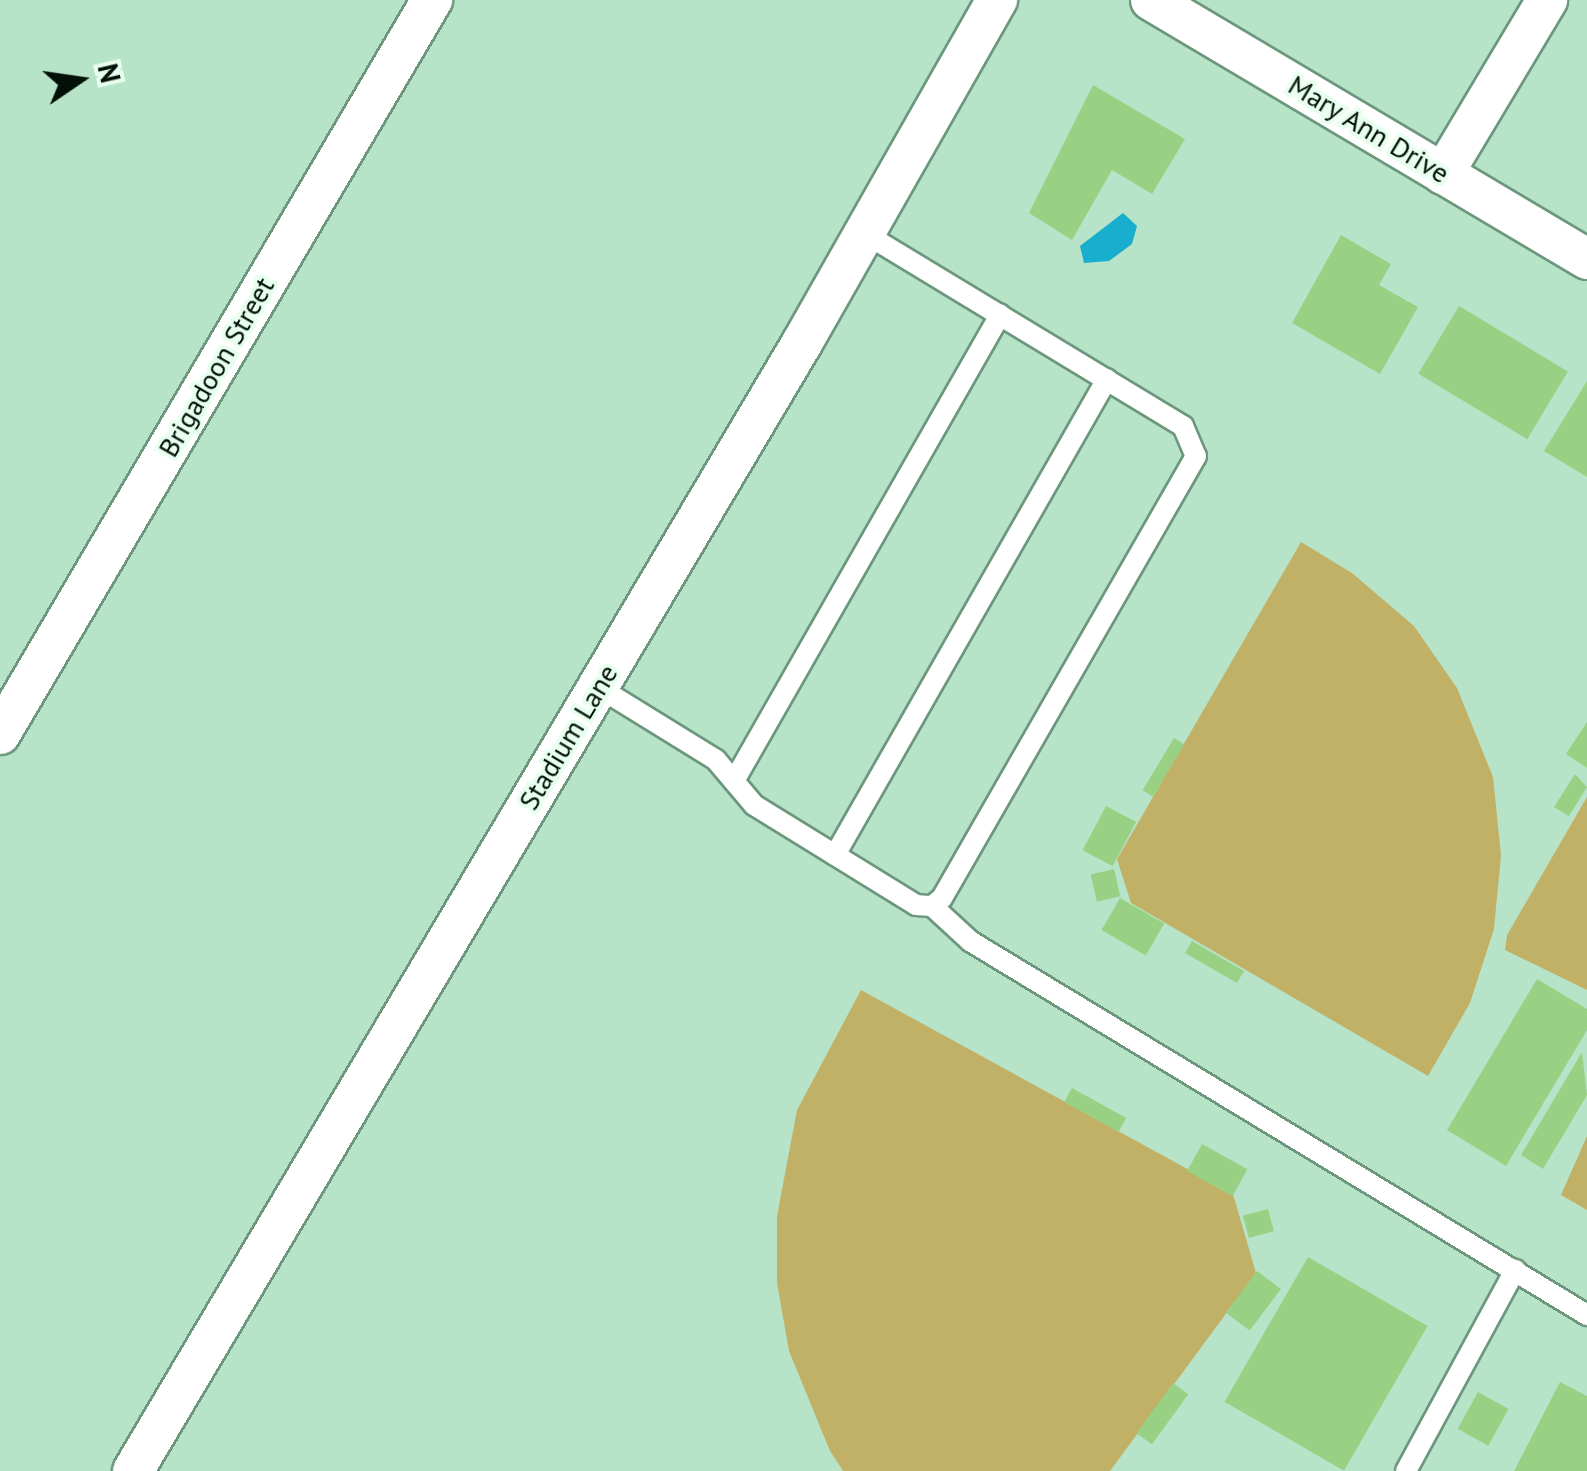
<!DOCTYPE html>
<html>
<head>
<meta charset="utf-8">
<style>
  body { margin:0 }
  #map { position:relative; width:1587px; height:1471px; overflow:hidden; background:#b7e4c8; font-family:"PT Sans",sans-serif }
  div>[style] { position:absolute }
  .green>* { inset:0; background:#c1b167 }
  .water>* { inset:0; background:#19aecd }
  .building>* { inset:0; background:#98d184; transform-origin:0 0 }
  .roads { filter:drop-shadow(2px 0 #6c977d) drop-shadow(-2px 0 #6c977d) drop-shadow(0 2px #6c977d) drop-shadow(0 -2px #6c977d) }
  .service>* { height:20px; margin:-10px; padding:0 10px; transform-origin:10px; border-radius:10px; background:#fff }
  .minor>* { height:40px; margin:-20px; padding:0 20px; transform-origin:20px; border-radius:20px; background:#fff }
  span { translate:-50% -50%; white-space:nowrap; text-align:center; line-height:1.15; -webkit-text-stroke:8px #e8fff0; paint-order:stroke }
  .street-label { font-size:28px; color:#021108 }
  .north { position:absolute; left:30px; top:30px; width:100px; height:100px; -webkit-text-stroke:8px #e8fff0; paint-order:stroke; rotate:77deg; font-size:28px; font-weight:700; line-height:40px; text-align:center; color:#021108 }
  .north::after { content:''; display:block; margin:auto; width:35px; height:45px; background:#021108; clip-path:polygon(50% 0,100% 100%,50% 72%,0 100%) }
</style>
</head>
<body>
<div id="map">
  <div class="green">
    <i style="clip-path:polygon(1301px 542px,1352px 573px,1414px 626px,1457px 688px,1493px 777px,1501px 855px,1494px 929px,1470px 1003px,1428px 1076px,1131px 903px,1117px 859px)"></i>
    <i style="clip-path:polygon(1587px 797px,1587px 990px,1505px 950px,1507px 935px)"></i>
    <i style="clip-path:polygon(861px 990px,1233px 1194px,1256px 1273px,1110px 1471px,843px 1471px,830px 1451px,789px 1351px,777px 1283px,777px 1216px,797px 1110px)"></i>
    <i style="clip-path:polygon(1587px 1136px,1587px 1210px,1561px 1195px)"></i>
  </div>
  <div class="water">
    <i style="clip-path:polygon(1123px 213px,1137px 226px,1132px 244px,1109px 261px,1084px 263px,1080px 246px)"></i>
  </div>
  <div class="building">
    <i style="clip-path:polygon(1093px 85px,1185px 139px,1152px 194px,1112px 170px,1072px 240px,1029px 213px)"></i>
    <i style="clip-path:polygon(1341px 235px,1391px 264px,1379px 285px,1418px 307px,1380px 374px,1292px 323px)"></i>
    <i style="left:1459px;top:306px;width:127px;height:79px;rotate:31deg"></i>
    <i style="clip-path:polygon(1587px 381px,1587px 477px,1544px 451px)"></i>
    <i style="clip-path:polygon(1587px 722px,1587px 768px,1566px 754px)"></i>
    <i style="left:1174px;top:738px;width:12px;height:61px;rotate:31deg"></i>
    <i style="clip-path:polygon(1575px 774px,1587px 787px,1569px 816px,1554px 807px)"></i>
    <i style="left:1106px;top:806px;width:34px;height:50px;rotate:28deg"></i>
    <i style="left:1114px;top:869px;width:28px;height:24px;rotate:77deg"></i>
    <i style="left:1120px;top:898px;width:51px;height:37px;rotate:30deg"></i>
    <i style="left:1192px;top:941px;width:60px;height:14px;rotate:30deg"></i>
    <i style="clip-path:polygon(1537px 979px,1587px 1009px,1587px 1030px,1506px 1166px,1447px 1130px)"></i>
    <i style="clip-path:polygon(1582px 1052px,1587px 1095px,1543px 1169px,1521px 1155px)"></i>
    <i style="left:1072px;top:1088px;width:62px;height:16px;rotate:29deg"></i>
    <i style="left:1202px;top:1144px;width:52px;height:31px;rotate:29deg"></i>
    <i style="left:1268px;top:1209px;width:23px;height:26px;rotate:75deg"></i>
    <i style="left:1308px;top:1257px;width:138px;height:167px;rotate:30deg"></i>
    <i style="left:1257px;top:1271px;width:30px;height:52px;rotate:37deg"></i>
    <i style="clip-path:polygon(1560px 1382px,1587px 1396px,1587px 1471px,1514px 1471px)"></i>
    <i style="left:1173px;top:1383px;width:19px;height:62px;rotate:36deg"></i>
    <i style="left:1478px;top:1392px;width:35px;height:42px;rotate:29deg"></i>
  </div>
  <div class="roads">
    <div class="service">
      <i style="left:864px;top:233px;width:373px;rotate:31.2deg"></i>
      <i style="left:1183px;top:426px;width:33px;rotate:67deg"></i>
      <i style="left:1196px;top:456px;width:510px;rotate:119.88deg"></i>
      <i style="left:942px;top:898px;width:13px;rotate:141deg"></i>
      <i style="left:598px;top:687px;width:139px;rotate:31.7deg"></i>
      <i style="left:716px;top:760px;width:59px;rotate:49.8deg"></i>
      <i style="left:754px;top:805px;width:190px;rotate:31.7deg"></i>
      <i style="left:916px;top:905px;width:16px;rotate:4deg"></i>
      <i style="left:932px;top:906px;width:52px;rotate:42.6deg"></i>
      <i style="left:970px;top:941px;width:722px;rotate:31.22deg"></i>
      <i style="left:734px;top:781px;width:537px;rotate:-60.28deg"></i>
      <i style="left:835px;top:855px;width:548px;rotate:-60.26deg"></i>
      <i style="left:1406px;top:1471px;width:229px;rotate:-61.5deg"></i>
    </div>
    <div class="minor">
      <i style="left:1151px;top:0;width:507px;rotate:30.71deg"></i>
      <i style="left:1443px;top:174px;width:203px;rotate:-59.1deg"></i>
      <i style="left:0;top:734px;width:852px;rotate:-59.52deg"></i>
      <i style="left:133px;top:1471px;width:1311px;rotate:-59.33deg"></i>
      <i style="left:802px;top:343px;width:395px;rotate:-60.4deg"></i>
    </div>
  </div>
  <div class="street-label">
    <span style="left:1369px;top:129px;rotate:31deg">Mary Ann Drive</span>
    <span style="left:216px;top:367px;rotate:-60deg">Brigadoon Street</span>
    <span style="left:568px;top:737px;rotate:-59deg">Stadium Lane</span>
  </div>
  <div class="north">N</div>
</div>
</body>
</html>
